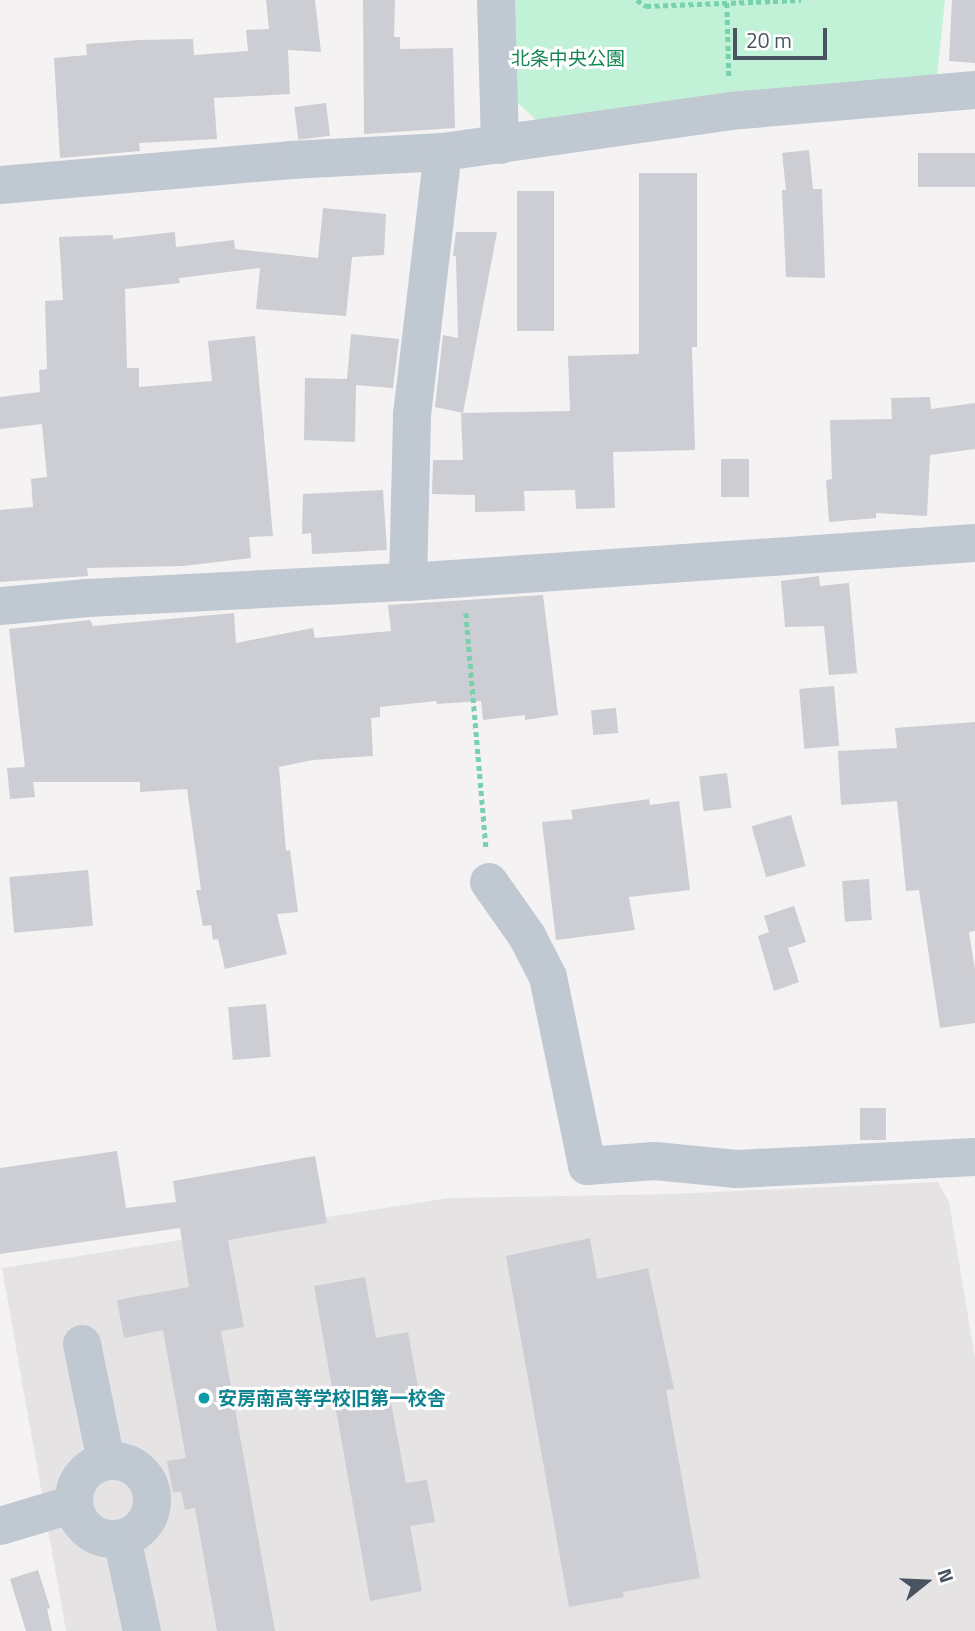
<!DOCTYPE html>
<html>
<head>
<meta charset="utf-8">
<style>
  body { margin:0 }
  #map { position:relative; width:975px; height:1631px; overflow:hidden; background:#f4f2f2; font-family:"Titillium Web","Noto Sans JP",sans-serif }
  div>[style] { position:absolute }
  .education>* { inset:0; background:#e5e3e4 }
  .green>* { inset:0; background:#c1f2d7 }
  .building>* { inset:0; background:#ccced4; transform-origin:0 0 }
  .path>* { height:4.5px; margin-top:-2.25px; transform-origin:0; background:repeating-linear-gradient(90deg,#77d1aa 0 5px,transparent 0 8.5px) }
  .minor>* { height:38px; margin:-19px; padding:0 19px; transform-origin:19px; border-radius:19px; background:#c0c8d1 }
  .minor>.ring { margin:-19px; padding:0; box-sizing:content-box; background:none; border:38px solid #c0c8d1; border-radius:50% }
  .dots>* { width:19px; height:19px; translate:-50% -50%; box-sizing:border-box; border:4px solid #fff; border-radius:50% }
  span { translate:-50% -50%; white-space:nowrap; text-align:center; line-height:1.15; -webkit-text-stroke:6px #fff; paint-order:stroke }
  .park-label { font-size:19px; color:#158754 }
  .culture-label { font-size:19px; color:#0d838f; font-weight:700 }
  .left { translate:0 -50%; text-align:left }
  .north { position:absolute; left:891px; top:1547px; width:70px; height:70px; -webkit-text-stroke:5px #fff; paint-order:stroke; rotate:72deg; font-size:19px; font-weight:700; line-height:28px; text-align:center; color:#495460 }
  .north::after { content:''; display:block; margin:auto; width:24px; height:32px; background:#495460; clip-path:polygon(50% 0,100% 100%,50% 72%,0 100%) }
  .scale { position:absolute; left:733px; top:28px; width:94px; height:32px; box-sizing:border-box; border:4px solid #495460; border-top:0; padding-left:9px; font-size:21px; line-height:24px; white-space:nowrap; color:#495460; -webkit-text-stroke:5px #fff; paint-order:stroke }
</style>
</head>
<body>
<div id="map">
  <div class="education">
    <i style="clip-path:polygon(938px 1182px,949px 1202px,975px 1358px,975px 1631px,66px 1631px,2px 1268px,449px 1198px,672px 1194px)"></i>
  </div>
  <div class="green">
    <i style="clip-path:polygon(507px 0,945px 0,937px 77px,536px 120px,512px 97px)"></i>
  </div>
  <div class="building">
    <i style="clip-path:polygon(266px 0,315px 0,321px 52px,288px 50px,290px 94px,214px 98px,217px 139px,139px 143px,140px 151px,60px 158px,54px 58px,87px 55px,86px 44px,139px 40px,193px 39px,194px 55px,248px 51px,246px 30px,269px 29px)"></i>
    <i style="clip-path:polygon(363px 0,395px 0,394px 37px,400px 37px,400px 49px,453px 48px,455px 128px,364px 134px)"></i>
    <i style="clip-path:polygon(952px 0,975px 0,975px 63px,949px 61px)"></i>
    <i style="left:326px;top:103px;width:33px;height:32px;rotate:83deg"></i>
    <i style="clip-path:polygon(809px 150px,813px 189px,822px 189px,825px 278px,786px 277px,782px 190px,786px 190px,782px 153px)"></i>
    <i style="left:975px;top:153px;width:34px;height:57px;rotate:90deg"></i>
    <i style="clip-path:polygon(639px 173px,697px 173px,697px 347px,692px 347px,695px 450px,613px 452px,615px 508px,576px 509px,575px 490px,524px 491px,525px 511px,475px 512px,475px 495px,432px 494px,433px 460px,463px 460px,461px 413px,570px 411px,568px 356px,639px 354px)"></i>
    <i style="left:517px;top:191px;width:37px;height:140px"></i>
    <i style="clip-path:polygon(323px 208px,386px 214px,384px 255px,352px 257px,346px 316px,256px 309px,260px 268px,179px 278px,180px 283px,125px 289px,127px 368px,139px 368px,139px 387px,212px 381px,208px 341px,255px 336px,273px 536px,249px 537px,251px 558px,183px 566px,87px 568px,88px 576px,0 582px,0 510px,33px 507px,31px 479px,47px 477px,42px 424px,0 429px,0 397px,40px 392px,39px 370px,47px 369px,45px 301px,63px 300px,59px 237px,113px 235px,113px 239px,175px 232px,176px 247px,234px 240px,235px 249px,318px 258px)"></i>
    <i style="clip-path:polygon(456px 232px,497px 232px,463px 413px,435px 407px,443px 335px,458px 338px,456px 256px,453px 256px)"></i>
    <i style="clip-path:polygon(351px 334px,399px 339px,393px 388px,356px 385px,355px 442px,304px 440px,305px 378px,347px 379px)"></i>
    <i style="clip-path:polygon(930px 397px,931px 409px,975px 403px,975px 449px,930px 455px,927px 516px,876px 513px,876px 518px,829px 522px,826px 480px,832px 479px,830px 420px,892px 419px,891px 398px)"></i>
    <i style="left:721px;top:459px;width:28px;height:38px"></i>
    <i style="clip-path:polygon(383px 490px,387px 550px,312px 554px,311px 533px,302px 534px,303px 494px)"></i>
    <i style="clip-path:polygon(819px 576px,820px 586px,849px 583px,857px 673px,829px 675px,824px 626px,785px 627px,781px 581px)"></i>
    <i style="clip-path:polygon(543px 595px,558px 715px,525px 720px,525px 715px,483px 720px,481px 701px,437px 704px,436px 701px,380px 707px,380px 717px,371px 718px,373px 756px,313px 760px,279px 767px,286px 851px,290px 850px,298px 912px,277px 914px,287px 954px,225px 969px,218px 939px,213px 940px,211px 925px,203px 926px,196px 890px,201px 890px,187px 789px,140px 792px,140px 782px,33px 782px,35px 797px,10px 799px,7px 768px,25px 767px,9px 629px,90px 620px,93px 626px,234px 613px,236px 643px,313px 628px,315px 638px,391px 631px,388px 605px)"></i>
    <i style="left:834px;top:686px;width:60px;height:35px;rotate:85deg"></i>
    <i style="left:616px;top:708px;width:25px;height:25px;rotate:85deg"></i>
    <i style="clip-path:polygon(975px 722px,975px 931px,969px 932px,975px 970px,975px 1023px,940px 1028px,919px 890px,906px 891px,897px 801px,841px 805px,838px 751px,897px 748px,895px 728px)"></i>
    <i style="left:727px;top:773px;width:35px;height:28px;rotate:83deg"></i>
    <i style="clip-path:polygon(649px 799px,650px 805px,679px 801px,690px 890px,629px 897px,635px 930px,556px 940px,542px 822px,573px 819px,571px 810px)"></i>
    <i style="left:791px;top:815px;width:53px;height:41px;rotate:74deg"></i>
    <i style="left:88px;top:870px;width:56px;height:79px;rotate:85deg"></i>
    <i style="left:869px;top:879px;width:41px;height:27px;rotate:86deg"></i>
    <i style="clip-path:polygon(794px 906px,806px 942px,788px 948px,799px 982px,774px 991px,758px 936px,769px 932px,764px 916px)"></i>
    <i style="left:266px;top:1004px;width:53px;height:38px;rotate:85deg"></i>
    <i style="left:886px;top:1108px;width:32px;height:26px;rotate:90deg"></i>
    <i style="clip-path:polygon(117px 1151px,126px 1208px,176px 1202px,173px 1181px,315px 1156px,327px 1223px,228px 1240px,244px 1327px,221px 1331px,275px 1631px,217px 1631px,195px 1508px,185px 1510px,181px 1491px,173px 1493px,167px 1461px,186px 1458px,163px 1330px,124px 1338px,117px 1300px,189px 1287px,180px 1228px,0 1254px,0 1168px)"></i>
    <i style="clip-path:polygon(590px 1238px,597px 1279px,648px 1268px,674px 1389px,666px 1390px,700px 1578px,623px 1592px,624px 1597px,569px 1607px,506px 1256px)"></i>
    <i style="clip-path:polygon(365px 1277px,376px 1338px,408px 1332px,419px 1392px,390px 1397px,406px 1483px,427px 1480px,435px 1522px,410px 1526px,422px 1591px,370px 1601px,314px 1286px)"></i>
    <i style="clip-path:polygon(38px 1570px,50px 1608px,47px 1609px,52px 1631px,26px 1631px,10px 1579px)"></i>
  </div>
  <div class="path">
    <i style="left:637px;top:0;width:11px;rotate:34deg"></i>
    <i style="left:646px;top:6px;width:155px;rotate:-2.2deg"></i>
    <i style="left:727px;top:3px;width:73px;rotate:88.4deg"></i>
    <i style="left:466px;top:613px;width:236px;rotate:85.1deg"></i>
  </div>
  <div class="minor">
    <i style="left:496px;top:0;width:145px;rotate:88.4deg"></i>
    <i style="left:0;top:185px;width:292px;rotate:-4.9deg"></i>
    <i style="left:291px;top:160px;width:152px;rotate:-3deg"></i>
    <i style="left:443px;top:152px;width:290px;rotate:-8.1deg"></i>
    <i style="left:730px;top:111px;width:246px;rotate:-4.9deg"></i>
    <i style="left:408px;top:582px;width:167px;rotate:-88.6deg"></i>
    <i style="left:412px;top:415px;width:265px;rotate:-83.3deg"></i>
    <i style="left:0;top:606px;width:88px;rotate:-5.2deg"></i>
    <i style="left:88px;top:598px;width:320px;rotate:-2.9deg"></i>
    <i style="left:408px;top:582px;width:568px;rotate:-3.93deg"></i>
    <i style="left:489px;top:882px;width:66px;rotate:54.9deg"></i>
    <i style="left:527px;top:936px;width:46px;rotate:62.9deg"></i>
    <i style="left:548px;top:977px;width:193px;rotate:78.3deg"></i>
    <i style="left:587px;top:1166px;width:68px;rotate:-4.2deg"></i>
    <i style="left:655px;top:1161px;width:82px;rotate:5.6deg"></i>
    <i style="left:737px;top:1169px;width:238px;rotate:-2.9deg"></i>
    <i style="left:82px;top:1344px;width:119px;rotate:78.4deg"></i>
    <i class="ring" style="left:74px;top:1461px;width:40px;height:40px"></i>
    <i style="left:0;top:1526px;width:77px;rotate:-16.6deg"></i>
    <i style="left:122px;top:1538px;width:95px;rotate:77.9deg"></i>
  </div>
  <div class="dots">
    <i style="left:204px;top:1398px;background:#0f9aa8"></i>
  </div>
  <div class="park-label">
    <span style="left:568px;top:58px">北条中央公園</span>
  </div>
  <div class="culture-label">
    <span class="left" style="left:218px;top:1398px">安房南高等学校旧第一校舎</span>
  </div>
  <div class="north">N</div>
  <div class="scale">20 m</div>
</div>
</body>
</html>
